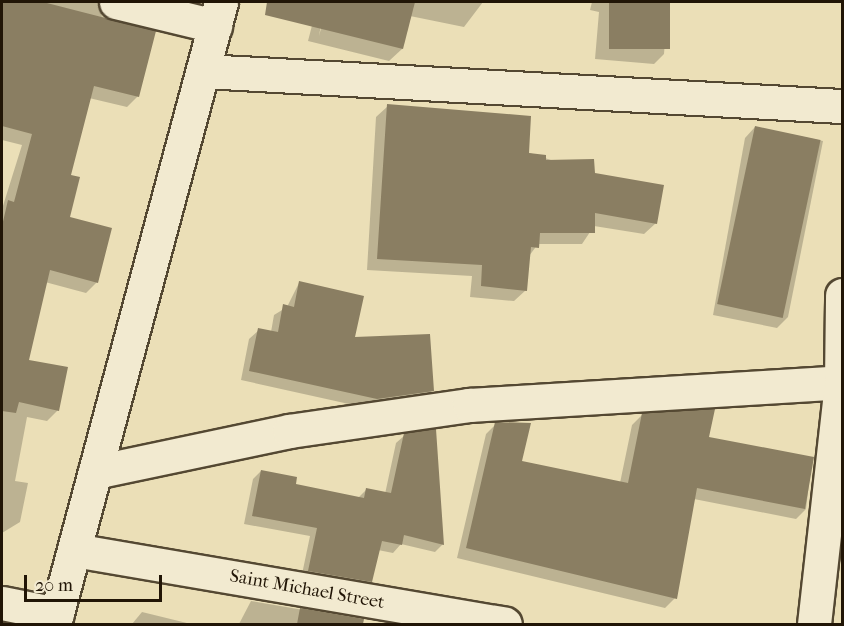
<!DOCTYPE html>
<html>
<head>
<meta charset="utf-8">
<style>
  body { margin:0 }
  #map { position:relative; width:844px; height:626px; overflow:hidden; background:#ebdfb7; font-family:"IM FELL French Canon",serif }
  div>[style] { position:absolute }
  .shadow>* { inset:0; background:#0003 }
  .building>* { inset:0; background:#8a7e62; transform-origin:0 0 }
  .roads { filter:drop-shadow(2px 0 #544832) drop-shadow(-2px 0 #544832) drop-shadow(0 2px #544832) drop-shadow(0 -2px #544832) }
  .street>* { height:33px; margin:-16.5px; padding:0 16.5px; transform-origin:16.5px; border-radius:16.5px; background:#f2ead0 }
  span { translate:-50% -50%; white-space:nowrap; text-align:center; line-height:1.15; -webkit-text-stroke:4.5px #f2ead0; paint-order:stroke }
  .street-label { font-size:18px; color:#211506 }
  .frame { position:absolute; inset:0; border:3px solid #211506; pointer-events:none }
  .scale { position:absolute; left:24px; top:575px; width:138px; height:27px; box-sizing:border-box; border:3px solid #211506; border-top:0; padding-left:8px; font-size:18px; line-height:21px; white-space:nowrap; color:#211506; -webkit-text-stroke:4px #f2ead0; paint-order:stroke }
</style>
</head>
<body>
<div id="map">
  <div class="shadow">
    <i style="clip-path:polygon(2px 2px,97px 2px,102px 17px,154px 32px,138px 96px,127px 107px,89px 98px,69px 176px,68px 218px,97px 282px,86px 293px,45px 282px,27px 361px,58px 410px,47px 421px,27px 417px,15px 481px,28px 483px,20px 522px,2px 533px,2px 209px,22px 145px,2px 140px)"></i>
    <i style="clip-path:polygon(318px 2px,325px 2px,319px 36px,328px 2px,483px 2px,464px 27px,410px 16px,402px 49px,389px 61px,308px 41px)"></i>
    <i style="clip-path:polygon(592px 2px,668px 2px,664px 54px,654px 64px,595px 59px,599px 12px,590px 10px)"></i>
    <i style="clip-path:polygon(388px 106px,593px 174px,656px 223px,644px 234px,594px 226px,582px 244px,538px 244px,529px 256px,526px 290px,514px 301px,470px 297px,472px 276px,367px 270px,376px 117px)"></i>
    <i style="clip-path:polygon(755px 127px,823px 141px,788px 317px,777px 328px,713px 315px,745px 138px)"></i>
    <i style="clip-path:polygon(299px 283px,353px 339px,432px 391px,423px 400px,367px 408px,241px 380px,249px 339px,259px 330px,271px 332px,274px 315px,287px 307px)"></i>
    <i style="clip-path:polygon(642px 415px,707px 438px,812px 459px,806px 509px,796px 519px,694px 499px,675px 598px,665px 608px,457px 558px,486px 434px,496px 424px,521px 462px,620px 483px,632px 425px)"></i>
    <i style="clip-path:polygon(405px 435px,443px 544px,435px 552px,401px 544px,393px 553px,378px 550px,371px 581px,363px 590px,301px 579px,310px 536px,244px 524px,253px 479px,261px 471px,294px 485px,358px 498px,366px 490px,385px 494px,396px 443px)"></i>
    <i style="clip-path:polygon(251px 601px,362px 620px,361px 624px,239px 624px)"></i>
    <i style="clip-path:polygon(142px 612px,191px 624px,132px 624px)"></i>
  </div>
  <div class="building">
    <i style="clip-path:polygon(2px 2px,43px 2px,156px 31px,139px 97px,94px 86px,71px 175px,80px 177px,70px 217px,112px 228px,98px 283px,50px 270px,29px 360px,68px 367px,59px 411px,19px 402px,16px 413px,2px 411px,2px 226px,8px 200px,14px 202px,32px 134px,2px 126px)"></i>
    <i style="clip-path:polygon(267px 2px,415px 2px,403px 49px,265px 15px)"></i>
    <i style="left:609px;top:2px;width:61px;height:47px"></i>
    <i style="clip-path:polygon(387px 104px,531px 116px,529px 153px,546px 155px,546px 160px,594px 159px,595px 173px,664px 185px,657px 224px,595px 213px,595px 233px,540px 233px,539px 248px,531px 247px,527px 291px,481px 286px,482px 265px,377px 259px)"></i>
    <i style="left:755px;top:126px;width:67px;height:182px;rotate:12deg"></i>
    <i style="clip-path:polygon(299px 281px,364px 296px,355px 337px,430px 334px,434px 391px,377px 399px,249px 371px,258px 328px,278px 332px,283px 304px,294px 307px)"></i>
    <i style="clip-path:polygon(715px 409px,709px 437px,814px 457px,805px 509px,697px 488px,677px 599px,466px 548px,495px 422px,531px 423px,522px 461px,628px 483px,642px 413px)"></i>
    <i style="clip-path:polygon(436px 429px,444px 545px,404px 535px,402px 545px,382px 541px,372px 582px,308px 571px,317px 528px,252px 516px,261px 470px,297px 477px,296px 484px,364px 498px,366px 488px,391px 493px,404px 433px)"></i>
    <i style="clip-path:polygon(300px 608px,364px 619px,363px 624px,297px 624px)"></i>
  </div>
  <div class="roads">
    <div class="street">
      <i style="left:116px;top:2px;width:102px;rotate:13.6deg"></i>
      <i style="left:203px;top:71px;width:640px;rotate:3.14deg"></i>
      <i style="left:95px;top:472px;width:198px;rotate:-11.9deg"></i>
      <i style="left:289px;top:431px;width:182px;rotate:-8.2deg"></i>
      <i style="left:469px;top:405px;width:373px;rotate:-3.5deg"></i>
      <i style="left:74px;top:550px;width:437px;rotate:9.7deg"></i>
      <i style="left:2px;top:603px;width:56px;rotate:11.3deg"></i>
      <i style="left:54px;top:624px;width:644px;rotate:-74.97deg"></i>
      <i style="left:814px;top:624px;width:244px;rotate:-83.6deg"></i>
      <i style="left:841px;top:382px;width:87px;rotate:-89.3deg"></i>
    </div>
  </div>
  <div class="street-label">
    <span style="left:307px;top:590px;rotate:10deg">Saint Michael Street</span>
  </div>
  <div class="frame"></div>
  <div class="scale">20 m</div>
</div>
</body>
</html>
